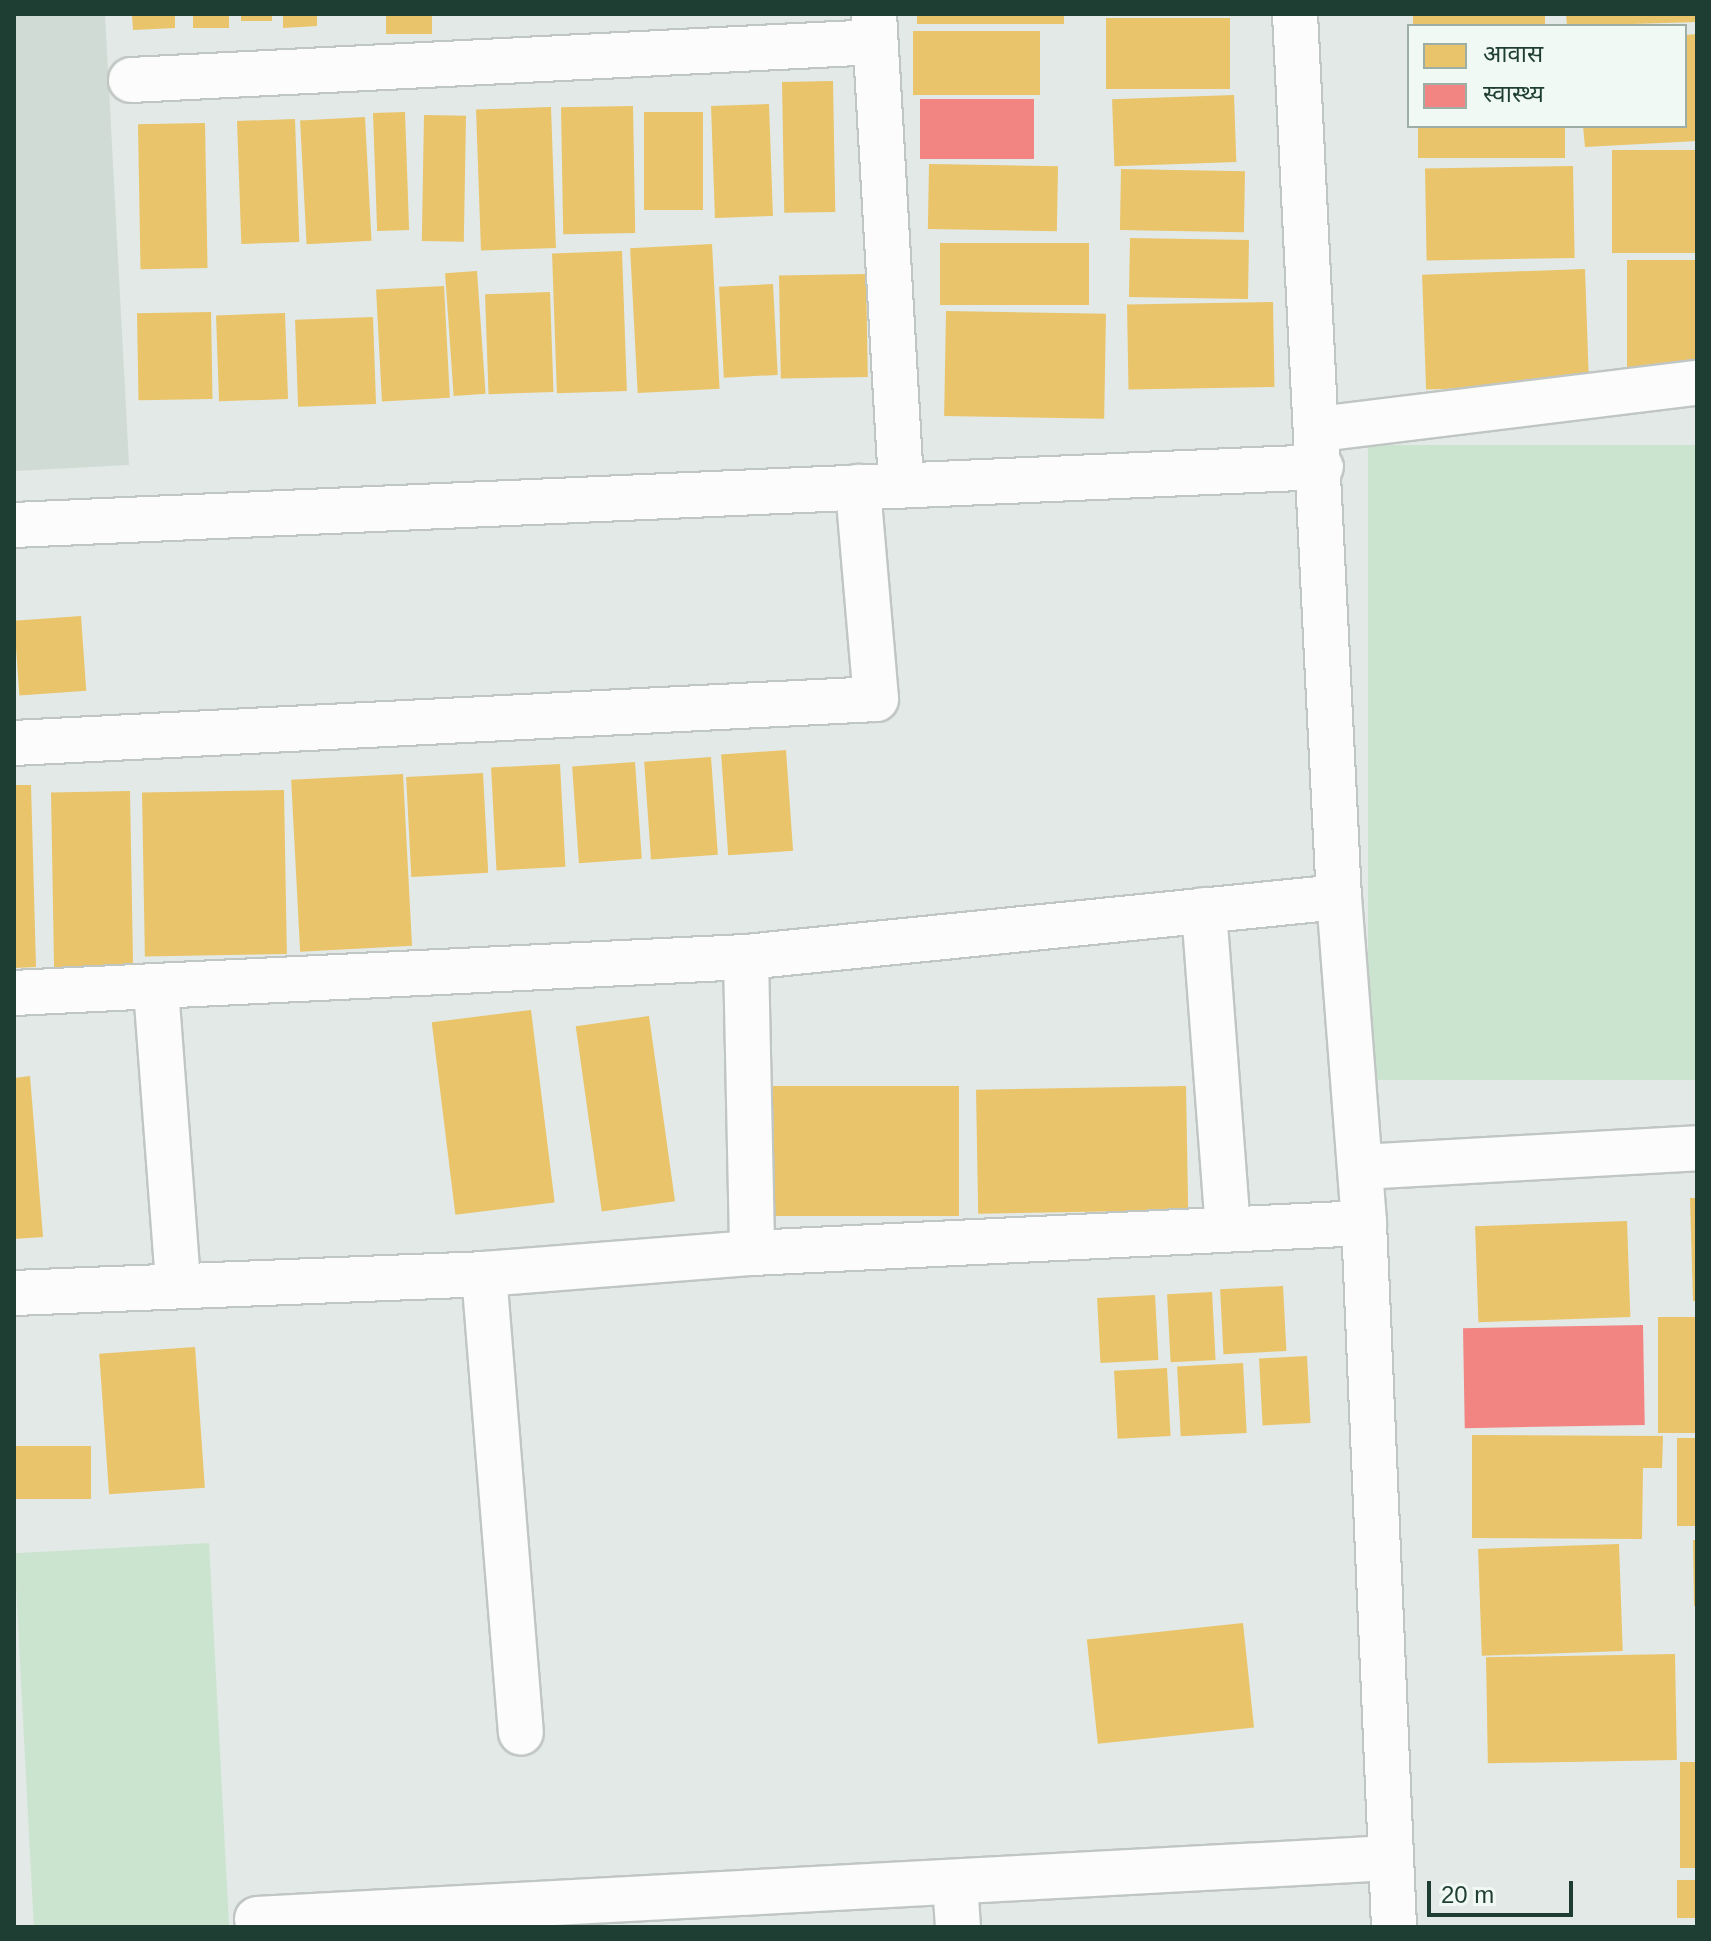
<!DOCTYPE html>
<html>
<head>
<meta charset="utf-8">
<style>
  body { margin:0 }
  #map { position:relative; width:1711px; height:1941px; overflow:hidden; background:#e3e9e6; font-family:Helvetica,"Noto Sans Devanagari",sans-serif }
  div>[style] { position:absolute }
  .built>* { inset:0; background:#d0dbd5 }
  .green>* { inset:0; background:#cbe4d0; transform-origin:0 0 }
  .homes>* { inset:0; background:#e9c46a; transform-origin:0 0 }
  .health>* { inset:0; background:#f28482; transform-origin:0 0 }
  .roads { filter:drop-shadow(2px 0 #c0c6c3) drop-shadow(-2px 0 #c0c6c3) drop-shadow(0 2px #c0c6c3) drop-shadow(0 -2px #c0c6c3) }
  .minor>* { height:44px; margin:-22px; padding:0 22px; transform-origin:22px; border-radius:22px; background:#fbfcfb }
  span { translate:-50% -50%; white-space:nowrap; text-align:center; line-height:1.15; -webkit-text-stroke:8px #f1f9f4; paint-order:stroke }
  .frame { position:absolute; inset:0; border:16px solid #1f3e33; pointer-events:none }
  .legend { position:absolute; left:1407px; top:24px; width:280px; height:104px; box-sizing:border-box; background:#f1f9f4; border:2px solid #9daea7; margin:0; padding:10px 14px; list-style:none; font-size:24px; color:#1f3e33 }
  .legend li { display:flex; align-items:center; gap:16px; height:40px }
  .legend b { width:40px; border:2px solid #9daea7 }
  .scale { position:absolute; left:1427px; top:1881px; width:146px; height:36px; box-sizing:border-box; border:4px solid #1f3e33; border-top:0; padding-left:10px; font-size:24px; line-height:28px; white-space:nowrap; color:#1f3e33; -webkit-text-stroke:6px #f1f9f4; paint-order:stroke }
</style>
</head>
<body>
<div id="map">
  <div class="built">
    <i style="clip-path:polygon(14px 14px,105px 14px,129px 465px,14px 471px)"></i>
  </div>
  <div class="green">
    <i style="left:1697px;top:445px;width:635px;height:329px;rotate:90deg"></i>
    <i style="left:209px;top:1543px;width:384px;height:195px;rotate:87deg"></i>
  </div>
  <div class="homes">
    <i style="clip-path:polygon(132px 14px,175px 14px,175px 28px,133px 30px)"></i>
    <i style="left:193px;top:14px;width:36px;height:14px"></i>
    <i style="left:241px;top:14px;width:31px;height:7px"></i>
    <i style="clip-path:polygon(283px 14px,317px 14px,317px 26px,283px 28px)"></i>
    <i style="left:386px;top:14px;width:46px;height:20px"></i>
    <i style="left:917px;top:14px;width:147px;height:10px"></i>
    <i style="left:1413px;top:14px;width:132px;height:12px"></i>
    <i style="clip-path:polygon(1566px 14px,1697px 14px,1697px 22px,1567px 26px)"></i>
    <i style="left:1106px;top:18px;width:124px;height:71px"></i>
    <i style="left:913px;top:31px;width:127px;height:64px"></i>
    <i style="clip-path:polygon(1697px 34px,1697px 141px,1585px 147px,1583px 126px,1685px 126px,1685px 35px)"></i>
    <i style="left:833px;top:81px;width:131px;height:51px;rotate:89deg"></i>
    <i style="left:1234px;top:95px;width:67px;height:122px;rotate:88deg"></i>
    <i style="left:769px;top:104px;width:112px;height:58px;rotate:88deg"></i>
    <i style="left:633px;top:106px;width:127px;height:72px;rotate:89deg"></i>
    <i style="left:551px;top:107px;width:141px;height:75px;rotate:88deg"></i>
    <i style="left:405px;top:112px;width:118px;height:32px;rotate:88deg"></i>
    <i style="left:644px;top:112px;width:59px;height:98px"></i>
    <i style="left:424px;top:115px;width:42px;height:126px;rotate:1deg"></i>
    <i style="left:365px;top:117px;width:124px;height:65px;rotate:87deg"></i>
    <i style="left:295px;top:119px;width:123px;height:58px;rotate:88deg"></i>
    <i style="left:205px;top:123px;width:145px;height:67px;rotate:89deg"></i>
    <i style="left:1418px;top:126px;width:147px;height:32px"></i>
    <i style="left:1697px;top:150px;width:103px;height:85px;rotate:90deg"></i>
    <i style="left:929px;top:164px;width:129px;height:65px;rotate:1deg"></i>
    <i style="left:1573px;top:166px;width:92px;height:148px;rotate:89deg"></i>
    <i style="left:1121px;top:169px;width:124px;height:61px;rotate:1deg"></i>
    <i style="left:1130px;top:238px;width:119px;height:59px;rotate:1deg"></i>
    <i style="left:940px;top:243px;width:149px;height:62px"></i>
    <i style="left:712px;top:244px;width:145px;height:82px;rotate:87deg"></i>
    <i style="left:622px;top:251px;width:140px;height:70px;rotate:88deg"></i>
    <i style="left:1697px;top:260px;width:114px;height:70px;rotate:90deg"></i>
    <i style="left:1585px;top:269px;width:115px;height:163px;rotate:88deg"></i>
    <i style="left:477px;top:271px;width:123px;height:32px;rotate:86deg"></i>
    <i style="left:866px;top:274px;width:103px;height:87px;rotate:89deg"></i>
    <i style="left:773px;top:284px;width:91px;height:54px;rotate:87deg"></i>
    <i style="left:444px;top:286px;width:112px;height:68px;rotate:87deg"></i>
    <i style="left:550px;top:292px;width:100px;height:65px;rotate:88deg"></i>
    <i style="left:1273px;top:302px;width:85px;height:146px;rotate:89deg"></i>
    <i style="left:946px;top:311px;width:160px;height:105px;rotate:1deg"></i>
    <i style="left:211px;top:312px;width:87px;height:74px;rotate:89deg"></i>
    <i style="left:285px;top:313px;width:86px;height:69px;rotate:88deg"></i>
    <i style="left:373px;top:317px;width:87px;height:78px;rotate:88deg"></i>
    <i style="left:81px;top:616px;width:75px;height:67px;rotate:86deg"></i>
    <i style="left:786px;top:750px;width:101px;height:65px;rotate:86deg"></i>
    <i style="left:711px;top:757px;width:98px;height:67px;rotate:86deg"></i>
    <i style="left:635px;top:762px;width:97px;height:63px;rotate:86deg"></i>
    <i style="left:560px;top:764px;width:103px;height:69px;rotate:87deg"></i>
    <i style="left:483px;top:773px;width:100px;height:77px;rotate:87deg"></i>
    <i style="left:403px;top:774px;width:172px;height:112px;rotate:87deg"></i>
    <i style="clip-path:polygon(14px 785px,31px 785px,36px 967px,14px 968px)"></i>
    <i style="left:284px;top:790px;width:164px;height:142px;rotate:89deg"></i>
    <i style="left:130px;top:791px;width:180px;height:79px;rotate:89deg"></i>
    <i style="left:531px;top:1010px;width:194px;height:100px;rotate:83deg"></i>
    <i style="left:649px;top:1016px;width:187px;height:74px;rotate:82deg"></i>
    <i style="clip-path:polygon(30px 1076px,43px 1237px,14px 1239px,14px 1078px)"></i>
    <i style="left:959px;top:1086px;width:130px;height:189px;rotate:90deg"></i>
    <i style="left:1186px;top:1086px;width:124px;height:210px;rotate:89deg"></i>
    <i style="clip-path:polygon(1690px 1198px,1697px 1198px,1697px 1301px,1693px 1301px)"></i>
    <i style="left:1627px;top:1221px;width:96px;height:152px;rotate:88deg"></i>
    <i style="left:1283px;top:1286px;width:65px;height:63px;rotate:87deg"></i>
    <i style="left:1212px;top:1292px;width:68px;height:45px;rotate:87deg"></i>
    <i style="left:1155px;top:1295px;width:65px;height:58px;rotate:87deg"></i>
    <i style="left:1697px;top:1317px;width:116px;height:39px;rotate:90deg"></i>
    <i style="left:195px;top:1347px;width:141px;height:96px;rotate:86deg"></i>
    <i style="left:1307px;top:1356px;width:67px;height:48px;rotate:87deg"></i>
    <i style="left:1243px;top:1363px;width:70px;height:66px;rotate:87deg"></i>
    <i style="left:1167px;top:1368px;width:68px;height:53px;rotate:87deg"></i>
    <i style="clip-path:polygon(1472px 1435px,1663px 1436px,1662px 1468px,1643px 1468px,1642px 1539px,1472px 1538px)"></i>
    <i style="left:1677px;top:1438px;width:20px;height:88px"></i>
    <i style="left:91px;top:1446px;width:53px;height:77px;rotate:90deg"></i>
    <i style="clip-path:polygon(1693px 1540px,1697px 1540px,1697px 1606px,1694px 1606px)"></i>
    <i style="left:1619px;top:1544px;width:107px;height:141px;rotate:88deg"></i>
    <i style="left:1243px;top:1623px;width:105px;height:157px;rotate:84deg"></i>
    <i style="left:1675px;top:1654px;width:106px;height:189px;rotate:89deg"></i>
    <i style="left:1697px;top:1762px;width:106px;height:17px;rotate:90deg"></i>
    <i style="left:1697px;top:1880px;width:38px;height:20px;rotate:90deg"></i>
  </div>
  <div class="health">
    <i style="left:920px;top:99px;width:114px;height:60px"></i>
    <i style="left:1643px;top:1325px;width:100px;height:180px;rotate:89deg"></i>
  </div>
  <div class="roads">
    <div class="minor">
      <i style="left:874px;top:14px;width:472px;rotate:86.7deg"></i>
      <i style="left:1295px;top:14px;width:884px;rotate:87.15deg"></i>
      <i style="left:1339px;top:897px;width:327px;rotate:85.6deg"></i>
      <i style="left:1364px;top:1223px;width:705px;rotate:87.56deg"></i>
      <i style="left:131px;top:80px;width:745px;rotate:-2.92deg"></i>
      <i style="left:1320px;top:429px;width:380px;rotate:-7deg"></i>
      <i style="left:14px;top:525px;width:1308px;rotate:-2.54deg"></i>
      <i style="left:14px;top:743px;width:863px;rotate:-2.92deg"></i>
      <i style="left:876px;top:699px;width:213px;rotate:-94.9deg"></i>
      <i style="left:1204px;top:910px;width:320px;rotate:85.7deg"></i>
      <i style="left:746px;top:957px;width:596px;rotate:-5.78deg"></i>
      <i style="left:156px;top:989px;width:296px;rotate:85.7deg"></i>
      <i style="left:14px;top:993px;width:733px;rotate:-2.82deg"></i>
      <i style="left:746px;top:957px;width:296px;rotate:88.8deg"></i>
      <i style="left:1361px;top:1167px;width:337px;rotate:-3.2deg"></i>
      <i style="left:484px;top:1274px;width:460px;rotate:85.4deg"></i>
      <i style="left:14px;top:1293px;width:470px;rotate:-2.3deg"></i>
      <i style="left:484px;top:1274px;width:269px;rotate:-4.5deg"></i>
      <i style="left:752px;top:1253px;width:613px;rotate:-2.81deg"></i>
      <i style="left:955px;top:1883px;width:44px;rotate:86.1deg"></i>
      <i style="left:257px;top:1919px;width:1134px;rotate:-3.08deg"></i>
    </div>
  </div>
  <div class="frame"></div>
  <ul class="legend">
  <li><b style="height:22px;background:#e9c46a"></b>आवास</li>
  <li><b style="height:22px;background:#f28482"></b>स्वास्थ्य</li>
  </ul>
  <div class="scale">20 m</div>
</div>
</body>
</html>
